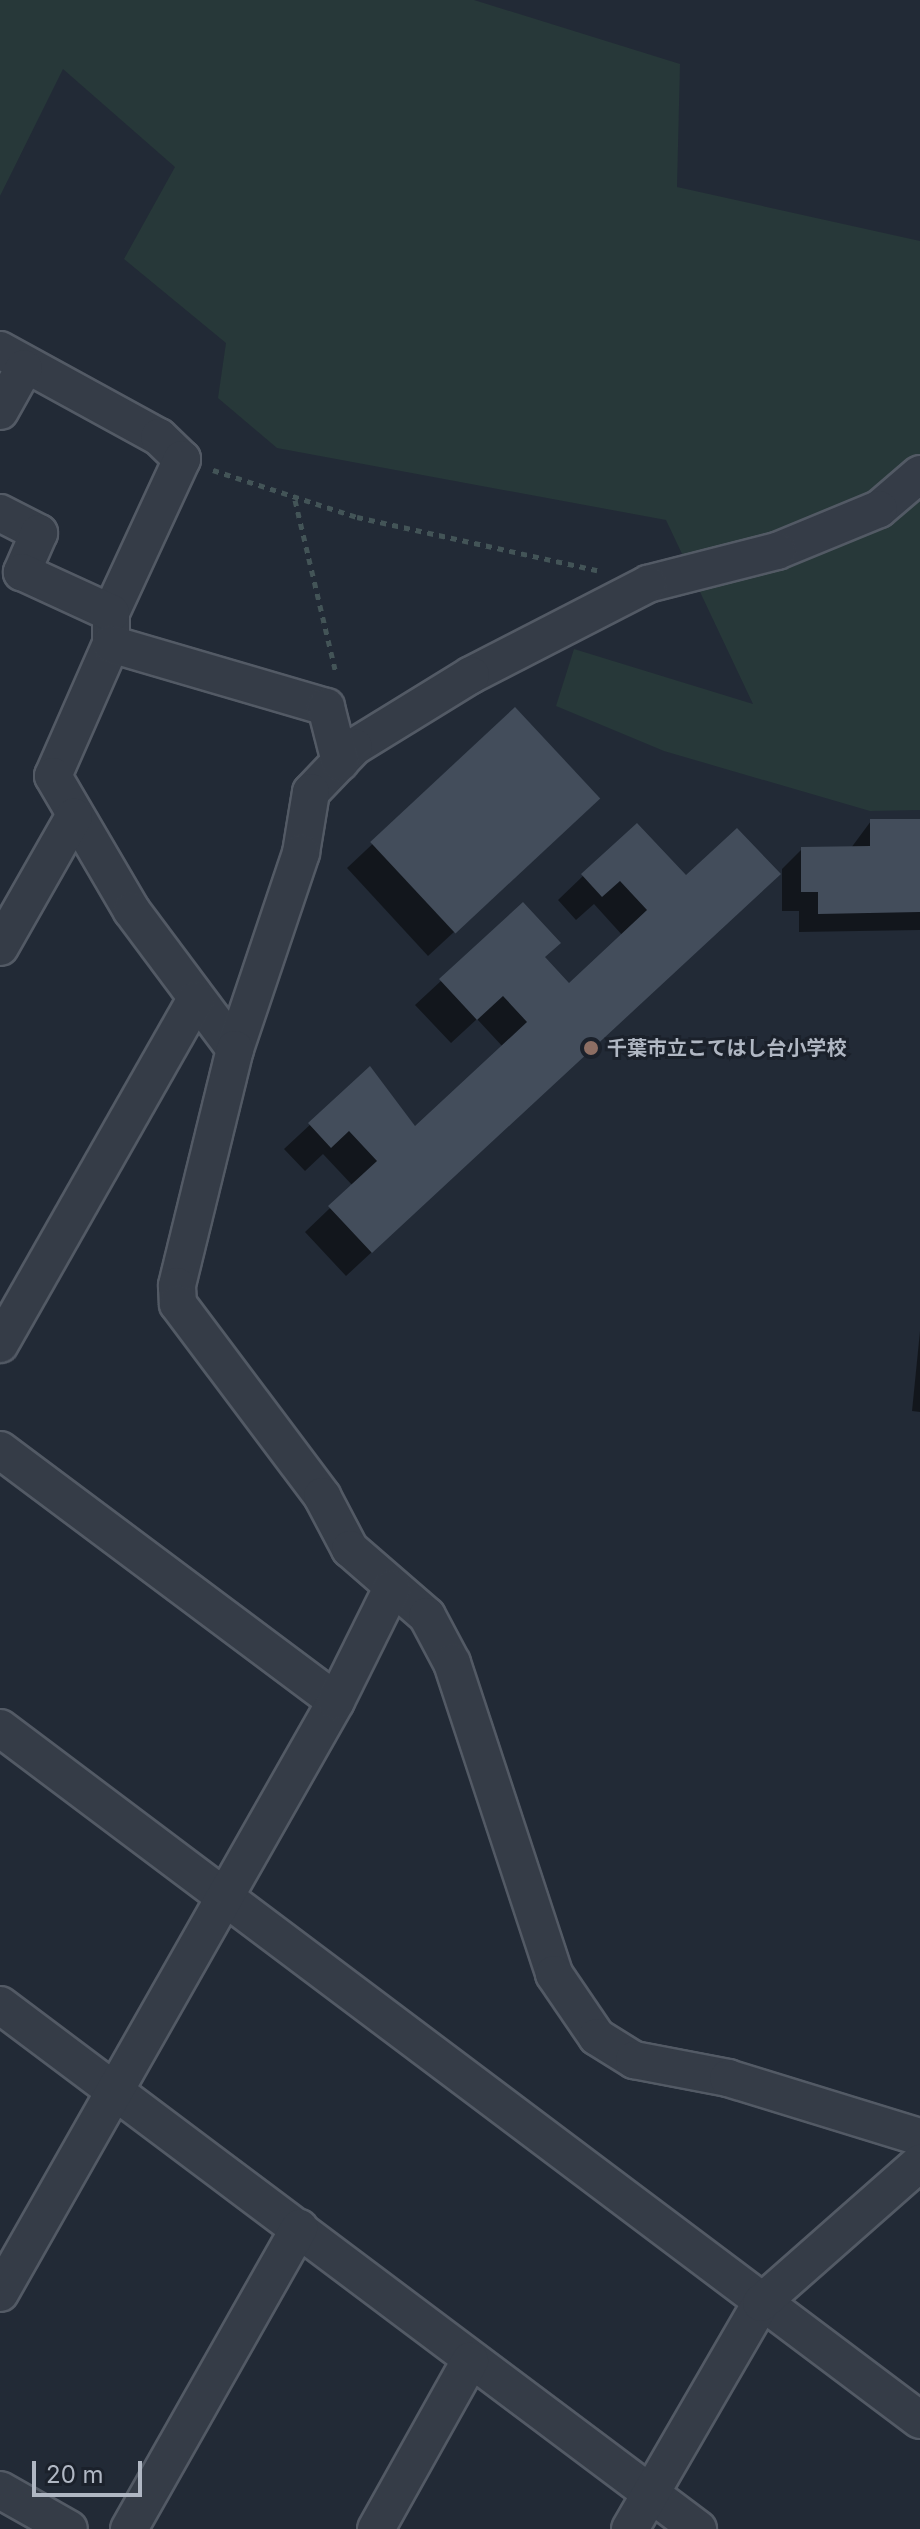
<!DOCTYPE html>
<html>
<head>
<meta charset="utf-8">
<style>
  body { margin:0 }
  #map { position:relative; width:920px; height:2529px; overflow:hidden; background:#222a36; font-family:Inter,"Noto Sans JP",sans-serif }
  div>[style] { position:absolute }
  .green>* { inset:0; background:#273839 }
  .shadow>* { inset:0; background:#0007 }
  .building>* { inset:0; background:#434d5b; transform-origin:0 0 }
  .path>* { height:5px; margin-top:-2.5px; transform-origin:0; background:repeating-linear-gradient(90deg,#435457 0 6px,transparent 0 12px) }
  .roads { filter:drop-shadow(2px 0 #535a65) drop-shadow(-2px 0 #535a65) drop-shadow(0 2px #535a65) drop-shadow(0 -2px #535a65) }
  .minor>* { height:36px; margin:-18px; padding:0 18px; transform-origin:18px; border-radius:18px; background:#353c47 }
  .dots>* { width:22px; height:22px; translate:-50% -50%; box-sizing:border-box; border:4px solid #1b212b; border-radius:50% }
  span { translate:-50% -50%; white-space:nowrap; text-align:center; line-height:1.15; -webkit-text-stroke:6px #1b212b; paint-order:stroke }
  .poi-label { font-size:20px; color:#b0b7c3; font-weight:700 }
  .left { translate:0 -50%; text-align:left }
  .scale { position:absolute; left:32px; top:2461px; width:110px; height:36px; box-sizing:border-box; border:4px solid #b0b7c3; border-top:0; padding-left:10px; font-size:24px; line-height:28px; white-space:nowrap; color:#b0b7c3; -webkit-text-stroke:6px #1b212b; paint-order:stroke }
</style>
</head>
<body>
<div id="map">
  <div class="green">
    <i style="clip-path:polygon(0 0,474px 0,680px 64px,677px 187px,920px 241px,920px 810px,870px 811px,664px 751px,556px 706px,574px 649px,753px 704px,666px 520px,277px 448px,218px 398px,226px 343px,124px 259px,175px 167px,63px 69px,0 196px)"></i>
  </div>
  <div class="shadow">
    <i style="clip-path:polygon(515px 710px,572px 823px,428px 956px,347px 868px)"></i>
    <i style="clip-path:polygon(871px 821px,920px 821px,920px 930px,799px 932px,799px 911px,782px 911px,782px 869px,802px 849px,851px 848px)"></i>
    <i style="clip-path:polygon(636px 825px,686px 878px,753px 899px,346px 1276px,305px 1232px,353px 1186px,323px 1154px,305px 1171px,284px 1149px,370px 1069px,414px 1129px,503px 1047px,477px 1019px,451px 1043px,415px 1005px,523px 905px,543px 958px,569px 986px,623px 936px,594px 904px,576px 920px,558px 900px)"></i>
    <i style="clip-path:polygon(920px 1331px,920px 1412px,912px 1411px)"></i>
  </div>
  <div class="building">
    <i style="left:515px;top:707px;width:125px;height:198px;rotate:47deg"></i>
    <i style="clip-path:polygon(870px 819px,920px 819px,920px 912px,818px 914px,818px 892px,801px 892px,801px 847px,870px 846px)"></i>
    <i style="clip-path:polygon(637px 823px,686px 875px,737px 828px,781px 874px,372px 1253px,328px 1206px,377px 1161px,349px 1131px,331px 1148px,308px 1123px,370px 1066px,415px 1126px,527px 1022px,503px 996px,477px 1020px,439px 979px,523px 902px,561px 943px,545px 957px,569px 983px,647px 910px,620px 881px,602px 897px,581px 874px)"></i>
  </div>
  <div class="path">
    <i style="left:213px;top:470px;width:151px;rotate:18.1deg"></i>
    <i style="left:357px;top:517px;width:246px;rotate:12.5deg"></i>
    <i style="left:295px;top:500px;width:178px;rotate:76.7deg"></i>
  </div>
  <div class="roads">
    <div class="minor">
      <i style="left:0;top:350px;width:181px;rotate:28.7deg"></i>
      <i style="left:159px;top:437px;width:32px;rotate:44deg"></i>
      <i style="left:182px;top:459px;width:170px;rotate:114.8deg"></i>
      <i style="left:111px;top:613px;width:31px;rotate:90deg"></i>
      <i style="left:111px;top:644px;width:144px;rotate:113.7deg"></i>
      <i style="left:53px;top:776px;width:156px;rotate:59.7deg"></i>
      <i style="left:132px;top:911px;width:172px;rotate:53.3deg"></i>
      <i style="left:0;top:411px;width:49px;rotate:-60.8deg"></i>
      <i style="left:920px;top:474px;width:54px;rotate:139.5deg"></i>
      <i style="left:879px;top:509px;width:110px;rotate:157.6deg"></i>
      <i style="left:777px;top:551px;width:133px;rotate:165.7deg"></i>
      <i style="left:648px;top:584px;width:199px;rotate:152.8deg"></i>
      <i style="left:471px;top:675px;width:137px;rotate:148.4deg"></i>
      <i style="left:354px;top:747px;width:62px;rotate:133.7deg"></i>
      <i style="left:311px;top:792px;width:62px;rotate:99.3deg"></i>
      <i style="left:301px;top:853px;width:207px;rotate:108.6deg"></i>
      <i style="left:235px;top:1049px;width:244px;rotate:103.8deg"></i>
      <i style="left:177px;top:1286px;width:18px;rotate:87deg"></i>
      <i style="left:178px;top:1304px;width:240px;rotate:53.1deg"></i>
      <i style="left:322px;top:1496px;width:60px;rotate:62.2deg"></i>
      <i style="left:350px;top:1549px;width:102px;rotate:41deg"></i>
      <i style="left:427px;top:1616px;width:53px;rotate:62deg"></i>
      <i style="left:452px;top:1663px;width:327px;rotate:71.8deg"></i>
      <i style="left:554px;top:1974px;width:76px;rotate:55.7deg"></i>
      <i style="left:597px;top:2037px;width:44px;rotate:31.9deg"></i>
      <i style="left:634px;top:2060px;width:96px;rotate:10.8deg"></i>
      <i style="left:728px;top:2078px;width:201px;rotate:17.1deg"></i>
      <i style="left:0;top:513px;width:44px;rotate:27.1deg"></i>
      <i style="left:39px;top:533px;width:43px;rotate:113.6deg"></i>
      <i style="left:22px;top:572px;width:98px;rotate:24.7deg"></i>
      <i style="left:111px;top:644px;width:224px;rotate:16.3deg"></i>
      <i style="left:326px;top:707px;width:57px;rotate:75.7deg"></i>
      <i style="left:0;top:947px;width:150px;rotate:-60.4deg"></i>
      <i style="left:0;top:1344px;width:395px;rotate:-60.4deg"></i>
      <i style="left:0;top:1450px;width:419px;rotate:36.8deg"></i>
      <i style="left:0;top:1728px;width:1151px;rotate:36.95deg"></i>
      <i style="left:0;top:2005px;width:873px;rotate:36.9deg"></i>
      <i style="left:0;top:2293px;width:681px;rotate:-60.42deg"></i>
      <i style="left:336px;top:1701px;width:126px;rotate:-63.6deg"></i>
      <i style="left:0;top:2490px;width:79px;rotate:29.5deg"></i>
      <i style="left:129px;top:2529px;width:346px;rotate:-60.5deg"></i>
      <i style="left:376px;top:2529px;width:193px;rotate:-60.8deg"></i>
      <i style="left:630px;top:2529px;width:261px;rotate:-59.9deg"></i>
      <i style="left:761px;top:2303px;width:212px;rotate:-41.4deg"></i>
    </div>
  </div>
  <div class="dots">
    <i style="left:591px;top:1048px;background:#8d6e63"></i>
  </div>
  <div class="poi-label">
    <span class="left" style="left:607px;top:1048px">千葉市立こてはし台小学校</span>
  </div>
  <div class="scale">20 m</div>
</div>
</body>
</html>
